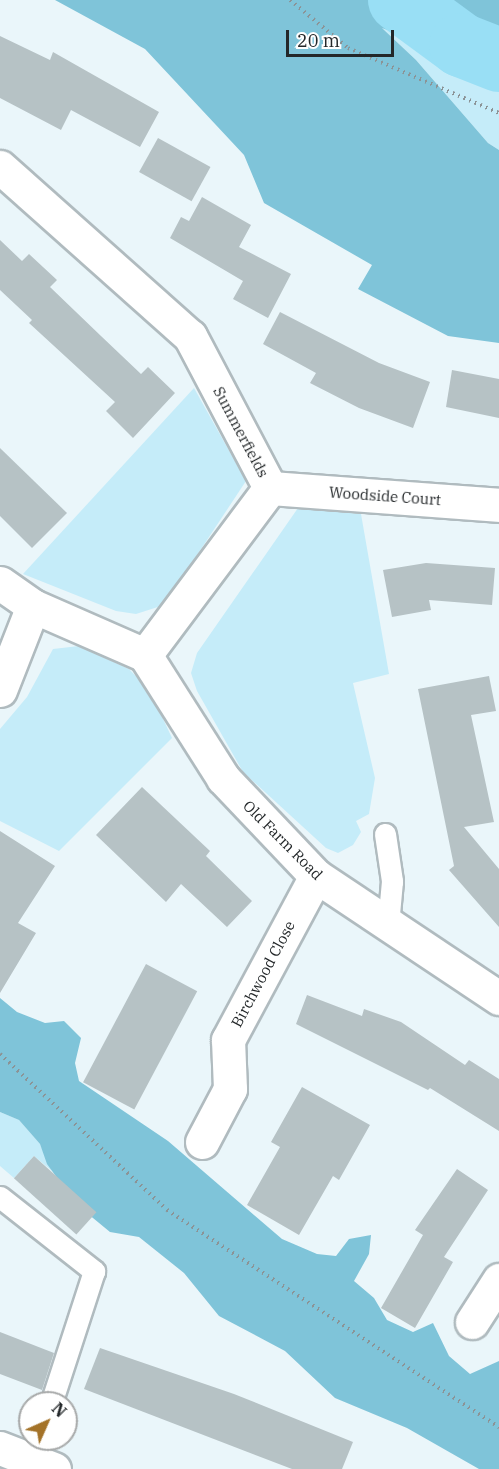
<!DOCTYPE html>
<html>
<head>
<meta charset="utf-8">
<style>
  body { margin:0 }
  #map { position:relative; width:499px; height:1469px; overflow:hidden; background:#eaf6fa; font-family:"IBM Plex Serif",serif }
  div>[style] { position:absolute }
  .green>* { inset:0; background:#c5ecf9 }
  .forest>* { inset:0; background:#7fc4d9 }
  .river>* { height:64px; margin:-32px; padding:0 32px; transform-origin:32px; border-radius:32px; background:#99dff5 }
  .building>* { inset:0; background:#b6c2c5; transform-origin:0 0 }
  .path>* { height:4px; margin-top:-2px; transform-origin:0; background:repeating-linear-gradient(90deg,#8b9396 0 1.5px,transparent 0 6px) }
  .roads { filter:drop-shadow(2px 0 #b0bbbf) drop-shadow(-2px 0 #b0bbbf) drop-shadow(0 2px #b0bbbf) drop-shadow(0 -2px #b0bbbf) }
  .service>* { height:21px; margin:-10.5px; padding:0 10.5px; transform-origin:10.5px; border-radius:10.5px; background:#fff }
  .minor>* { height:33px; margin:-16.5px; padding:0 16.5px; transform-origin:16.5px; border-radius:16.5px; background:#fff }
  span { translate:-50% -50%; white-space:nowrap; text-align:center; line-height:1.15; -webkit-text-stroke:4.5px #fff; paint-order:stroke }
  .street-label { font-size:15px; color:#232729 }
  .north { position:absolute; left:18px; top:1391px; width:60px; height:60px; box-sizing:border-box; background:#fff; border:2px solid #a7a9a9; border-radius:50%; rotate:45deg; font-size:16px; font-weight:700; line-height:24px; text-align:center; color:#232729 }
  .north::after { content:''; display:block; margin:auto; width:21px; height:27px; background:#a47329; clip-path:polygon(50% 0,100% 100%,50% 72%,0 100%) }
  .scale { position:absolute; left:286px; top:30px; width:108px; height:27px; box-sizing:border-box; border:3px solid #232729; border-top:0; padding-left:8px; font-size:18px; line-height:21px; white-space:nowrap; color:#232729; -webkit-text-stroke:4px #fff; paint-order:stroke }
</style>
</head>
<body>
<div id="map">
  <div class="green">
    <i style="clip-path:polygon(380px 26px,499px 77px,499px 150px,488px 143px,416px 60px)"></i>
    <i style="clip-path:polygon(194px 388px,246px 481px,164px 605px,136px 614px,116px 611px,23px 574px)"></i>
    <i style="clip-path:polygon(298px 508px,361px 514px,389px 674px,353px 683px,375px 778px,369px 814px,356px 821px,361px 832px,353px 845px,338px 853px,326px 848px,243px 772px,197px 691px,191px 673px,197px 653px)"></i>
    <i style="clip-path:polygon(79px 646px,129px 669px,150px 691px,172px 738px,59px 851px,0 821px,0 729px,27px 697px,53px 649px)"></i>
    <i style="clip-path:polygon(0 1112px,19px 1120px,40px 1144px,52px 1171px,34px 1156px,14px 1178px,0 1166px)"></i>
  </div>
  <div class="forest">
    <i style="clip-path:polygon(55px 0,499px 0,499px 41px,468px 29px,416px 40px,382px 28px,416px 60px,488px 143px,499px 150px,499px 343px,448px 336px,358px 289px,372px 265px,264px 203px,244px 155px,145px 49px)"></i>
    <i style="clip-path:polygon(0 998px,17px 1012px,45px 1023px,64px 1021px,81px 1038px,75px 1063px,79px 1081px,168px 1141px,282px 1239px,317px 1254px,336px 1256px,349px 1239px,371px 1235px,369px 1254px,354px 1281px,374px 1298px,387px 1320px,413px 1332px,433px 1323px,449px 1356px,470px 1374px,499px 1361px,499px 1469px,479px 1469px,407px 1428px,335px 1398px,285px 1351px,219px 1316px,184px 1273px,139px 1237px,110px 1232px,76px 1204px,47px 1164px,40px 1144px,19px 1120px,0 1112px)"></i>
  </div>
  <div class="river">
    <i style="left:400px;top:0;width:76px;rotate:36.4deg"></i>
    <i style="left:461px;top:45px;width:41px;rotate:21.5deg"></i>
  </div>
  <div class="building">
    <i style="clip-path:polygon(0 36px,50px 60px,53px 52px,159px 112px,140px 147px,71px 110px,61px 130px,0 98px)"></i>
    <i style="left:158px;top:138px;width:60px;height:39px;rotate:29deg"></i>
    <i style="clip-path:polygon(202px 197px,251px 225px,239px 247px,291px 274px,268px 318px,233px 299px,243px 281px,170px 238px,181px 217px,189px 221px)"></i>
    <i style="clip-path:polygon(0 240px,22px 261px,29px 254px,57px 280px,50px 287px,101px 336px,141px 374px,148px 367px,175px 393px,133px 438px,106px 411px,115px 402px,29px 323px,32px 320px,0 290px)"></i>
    <i style="clip-path:polygon(280px 312px,379px 363px,430px 382px,413px 428px,359px 408px,310px 383px,316px 373px,263px 344px)"></i>
    <i style="clip-path:polygon(452px 370px,499px 379px,499px 418px,446px 407px)"></i>
    <i style="clip-path:polygon(0 448px,67px 513px,32px 548px,0 516px)"></i>
    <i style="clip-path:polygon(426px 563px,495px 568px,492px 605px,429px 600px,431px 610px,392px 617px,383px 570px)"></i>
    <i style="clip-path:polygon(489px 676px,496px 711px,471px 715px,494px 822px,464px 827px,499px 869px,499px 927px,449px 870px,454px 866px,418px 689px)"></i>
    <i style="clip-path:polygon(142px 787px,210px 851px,206px 856px,252px 901px,227px 927px,181px 884px,166px 902px,96px 835px)"></i>
    <i style="clip-path:polygon(0 831px,55px 866px,18px 923px,36px 933px,0 993px)"></i>
    <i style="left:146px;top:964px;width:58px;height:134px;rotate:28deg"></i>
    <i style="clip-path:polygon(307px 995px,362px 1016px,364px 1009px,401px 1022px,465px 1065px,469px 1060px,499px 1079px,499px 1131px,430px 1088px,428px 1090px,296px 1024px)"></i>
    <i style="clip-path:polygon(302px 1087px,370px 1125px,339px 1180px,333px 1176px,299px 1235px,247px 1205px,280px 1147px,271px 1142px)"></i>
    <i style="left:34px;top:1156px;width:84px;height:30px;rotate:42deg"></i>
    <i style="clip-path:polygon(457px 1169px,488px 1190px,444px 1257px,453px 1262px,415px 1328px,381px 1308px,423px 1235px,415px 1230px)"></i>
    <i style="clip-path:polygon(0 1332px,54px 1353px,42px 1390px,0 1374px)"></i>
    <i style="clip-path:polygon(100px 1348px,234px 1394px,353px 1442px,342px 1469px,292px 1469px,84px 1389px)"></i>
  </div>
  <div class="path">
    <i style="left:290px;top:0;width:75px;rotate:39.6deg"></i>
    <i style="left:348px;top:48px;width:164px;rotate:23.3deg"></i>
    <i style="left:0;top:1054px;width:229px;rotate:43deg"></i>
    <i style="left:167px;top:1210px;width:397px;rotate:33.2deg"></i>
  </div>
  <div class="roads">
    <div class="service">
      <i style="left:385px;top:834px;width:48px;rotate:81.5deg"></i>
      <i style="left:392px;top:881px;width:44px;rotate:95.2deg"></i>
      <i style="left:0;top:1197px;width:120px;rotate:38.2deg"></i>
      <i style="left:94px;top:1271px;width:139px;rotate:108deg"></i>
      <i style="left:30px;top:1469px;width:32px;rotate:-72deg"></i>
    </div>
    <div class="minor">
      <i style="left:0;top:167px;width:254px;rotate:41.7deg"></i>
      <i style="left:190px;top:336px;width:172px;rotate:62.2deg"></i>
      <i style="left:270px;top:488px;width:209px;rotate:126.8deg"></i>
      <i style="left:145px;top:655px;width:122px;rotate:-156.4deg"></i>
      <i style="left:33px;top:606px;width:40px;rotate:-145.1deg"></i>
      <i style="left:270px;top:488px;width:230px;rotate:4.2deg"></i>
      <i style="left:145px;top:655px;width:146px;rotate:57.6deg"></i>
      <i style="left:223px;top:778px;width:135px;rotate:46.5deg"></i>
      <i style="left:316px;top:876px;width:220px;rotate:33.7deg"></i>
      <i style="left:0;top:690px;width:90px;rotate:-68.6deg"></i>
      <i style="left:202px;top:1142px;width:60px;rotate:-62.2deg"></i>
      <i style="left:230px;top:1089px;width:49px;rotate:-92.3deg"></i>
      <i style="left:228px;top:1040px;width:186px;rotate:-61.8deg"></i>
      <i style="left:472px;top:1322px;width:50px;rotate:-57.3deg"></i>
      <i style="left:0;top:1448px;width:58px;rotate:21.3deg"></i>
    </div>
  </div>
  <div class="street-label">
    <span style="left:241px;top:432px;rotate:62deg">Summerfields</span>
    <span style="left:385px;top:496px;rotate:4deg">Woodside Court</span>
    <span style="left:283px;top:840px;rotate:45deg">Old Farm Road</span>
    <span style="left:263px;top:974px;rotate:-62deg">Birchwood Close</span>
  </div>
  <div class="north">N</div>
  <div class="scale">20 m</div>
</div>
</body>
</html>
